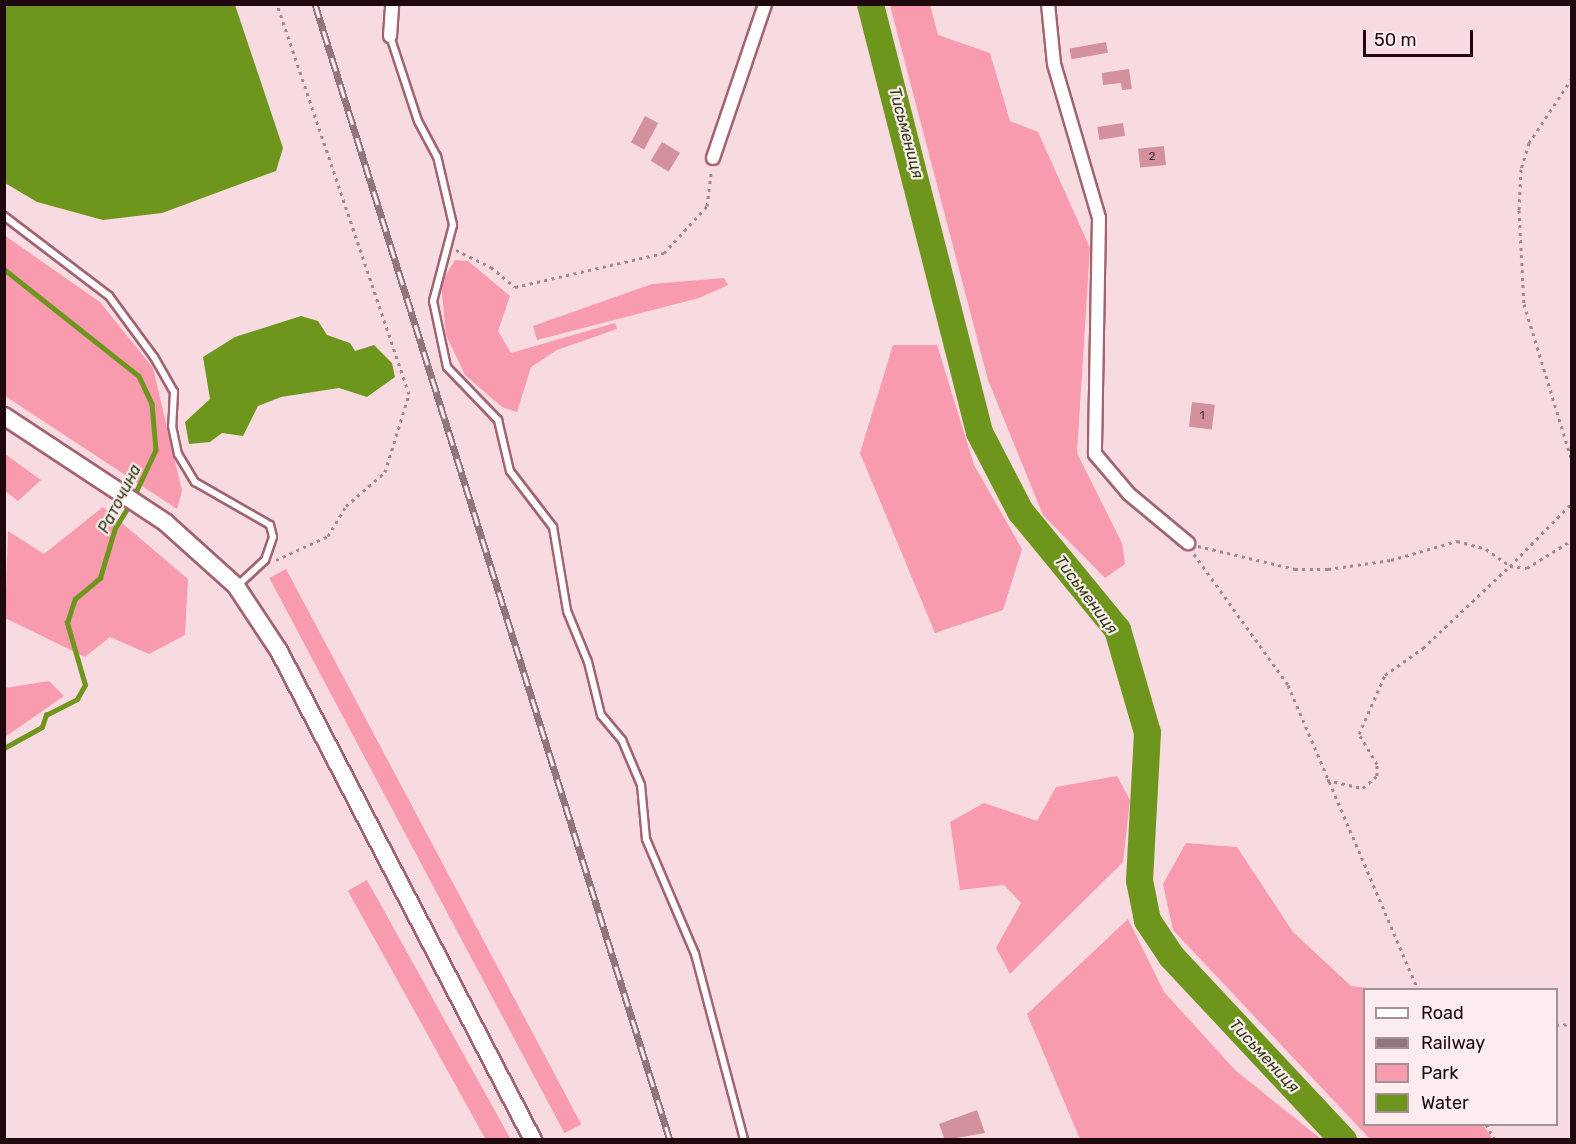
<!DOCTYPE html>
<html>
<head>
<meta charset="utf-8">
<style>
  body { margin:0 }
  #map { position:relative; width:1576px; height:1144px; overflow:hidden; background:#f8dbe0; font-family:Rubik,sans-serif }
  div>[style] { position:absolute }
  .green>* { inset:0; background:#f89bae; transform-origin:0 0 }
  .water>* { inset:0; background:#6e961d }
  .stream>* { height:4.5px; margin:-2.25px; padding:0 2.25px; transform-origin:2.25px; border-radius:2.25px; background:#6e961d }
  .river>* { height:27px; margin:-13.5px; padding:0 13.5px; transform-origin:13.5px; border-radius:13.5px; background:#6e961d }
  .building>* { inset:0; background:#d2919d; transform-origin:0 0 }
  .path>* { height:3px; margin-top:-1.5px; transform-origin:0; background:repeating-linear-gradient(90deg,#a2888d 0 3px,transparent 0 7.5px) }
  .roads { filter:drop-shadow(2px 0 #a26470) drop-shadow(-2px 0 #a26470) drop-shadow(0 2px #a26470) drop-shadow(0 -2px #a26470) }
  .service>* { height:6px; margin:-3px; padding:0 3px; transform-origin:3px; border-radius:3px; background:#fff }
  .minor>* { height:12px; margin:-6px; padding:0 6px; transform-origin:6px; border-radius:6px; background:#fff }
  .secondary>* { height:16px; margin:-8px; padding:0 8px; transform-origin:8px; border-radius:8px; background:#fff }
  .rail>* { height:7px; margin-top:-3.5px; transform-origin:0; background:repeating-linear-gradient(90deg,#fbedef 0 14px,#91777c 0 28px); box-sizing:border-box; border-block:2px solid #91777c }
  span { translate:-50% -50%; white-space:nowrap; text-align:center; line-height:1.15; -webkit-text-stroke:4.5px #fbedef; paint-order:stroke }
  .number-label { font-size:12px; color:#4c2a32 }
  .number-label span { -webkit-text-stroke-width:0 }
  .water-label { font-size:16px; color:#2b3c0e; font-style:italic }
  .frame { position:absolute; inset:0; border:6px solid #1f080e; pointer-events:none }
  .legend { position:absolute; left:1363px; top:988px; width:195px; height:138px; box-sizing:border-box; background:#fbedef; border:2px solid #a39195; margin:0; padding:8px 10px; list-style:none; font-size:18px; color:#1f080e }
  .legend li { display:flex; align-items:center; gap:12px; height:30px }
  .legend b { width:30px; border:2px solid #a39195 }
  .scale { position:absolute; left:1363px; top:30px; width:110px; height:27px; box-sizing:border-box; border:3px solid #1f080e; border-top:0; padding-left:8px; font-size:18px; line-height:21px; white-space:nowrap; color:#1f080e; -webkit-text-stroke:4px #fbedef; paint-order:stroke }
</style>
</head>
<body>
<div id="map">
  <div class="green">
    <i style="clip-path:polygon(890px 5px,930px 5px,938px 35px,990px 53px,1010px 121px,1038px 132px,1090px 248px,1077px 453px,1122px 543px,1125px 564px,1105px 578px,1043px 515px,988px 380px)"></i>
    <i style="clip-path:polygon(4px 235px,100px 302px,153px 368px,182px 491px,177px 509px,5px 396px)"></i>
    <i style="clip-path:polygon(455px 260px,468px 261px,510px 296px,498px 331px,511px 353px,615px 323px,617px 329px,557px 350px,531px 367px,517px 412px,502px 407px,465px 375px,446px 335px,441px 283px)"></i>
    <i style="clip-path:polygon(724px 278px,728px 285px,699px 298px,537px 340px,533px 326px,652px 284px)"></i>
    <i style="clip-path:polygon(893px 345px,937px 345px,974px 465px,1022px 549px,1003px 610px,935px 633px,860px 453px)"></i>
    <i style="clip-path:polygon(5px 454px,41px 480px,18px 501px,5px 491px)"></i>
    <i style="clip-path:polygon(103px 507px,188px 579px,185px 635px,149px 654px,110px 637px,85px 657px,5px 618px,8px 531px,44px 554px)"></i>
    <i style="left:286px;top:569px;width:629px;height:19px;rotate:62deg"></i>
    <i style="clip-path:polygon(49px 681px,64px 696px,5px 737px,5px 688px)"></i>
    <i style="clip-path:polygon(1117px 776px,1130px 800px,1123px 862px,1010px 974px,996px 948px,1021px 903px,1004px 885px,960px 890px,950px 822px,984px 803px,1037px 821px,1056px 787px)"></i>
    <i style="clip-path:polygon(1186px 843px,1237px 847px,1293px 932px,1351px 986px,1375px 989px,1364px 990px,1364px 1124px,1483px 1125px,1493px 1139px,1370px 1139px,1173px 930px,1163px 884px)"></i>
    <i style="left:367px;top:880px;width:297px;height:22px;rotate:61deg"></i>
    <i style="clip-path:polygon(1128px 919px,1164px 992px,1236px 1071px,1321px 1139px,1080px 1139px,1027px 1014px)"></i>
  </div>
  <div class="water">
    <i style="clip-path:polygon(5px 4px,235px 5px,283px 148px,276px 171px,162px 213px,103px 220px,37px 202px,5px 183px)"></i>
    <i style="clip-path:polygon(301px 316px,318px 321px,327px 335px,350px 343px,355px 351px,374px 345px,392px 363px,395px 377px,367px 397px,339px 388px,281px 397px,258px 406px,243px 436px,222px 433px,210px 442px,189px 444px,185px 422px,210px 399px,203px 357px,235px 337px)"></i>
  </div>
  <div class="stream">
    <i style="left:4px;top:269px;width:172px;rotate:38.4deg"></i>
    <i style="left:139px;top:376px;width:31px;rotate:65deg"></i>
    <i style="left:152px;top:404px;width:46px;rotate:85deg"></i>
    <i style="left:156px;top:450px;width:52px;rotate:115.1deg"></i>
    <i style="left:4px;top:748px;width:43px;rotate:-28.9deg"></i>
    <i style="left:42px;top:727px;width:13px;rotate:-72deg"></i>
    <i style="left:46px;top:715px;width:35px;rotate:-27deg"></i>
    <i style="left:77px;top:699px;width:16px;rotate:-60deg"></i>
    <i style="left:85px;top:685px;width:65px;rotate:-106.2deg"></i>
    <i style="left:67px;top:623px;width:25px;rotate:-72deg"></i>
    <i style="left:75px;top:599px;width:33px;rotate:-40deg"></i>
    <i style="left:100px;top:578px;width:52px;rotate:-73.3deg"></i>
    <i style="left:115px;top:528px;width:28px;rotate:-58deg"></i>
  </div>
  <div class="river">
    <i style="left:870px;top:4px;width:442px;rotate:75.7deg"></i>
    <i style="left:979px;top:432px;width:89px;rotate:62.6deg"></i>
    <i style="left:1020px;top:511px;width:153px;rotate:50.6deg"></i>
    <i style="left:1117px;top:629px;width:107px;rotate:73.8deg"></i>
    <i style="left:1147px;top:732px;width:148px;rotate:93.1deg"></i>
    <i style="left:1139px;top:880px;width:41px;rotate:78.7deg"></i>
    <i style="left:1147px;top:920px;width:43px;rotate:56.3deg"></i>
    <i style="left:1171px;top:956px;width:252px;rotate:46.9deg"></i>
  </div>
  <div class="building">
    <i style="left:1106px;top:42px;width:11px;height:37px;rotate:80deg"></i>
    <i style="clip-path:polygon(1129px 69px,1132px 89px,1122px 90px,1121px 83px,1103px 85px,1102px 73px)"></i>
    <i style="left:645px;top:116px;width:15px;height:30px;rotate:28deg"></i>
    <i style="left:1123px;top:123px;width:13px;height:26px;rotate:81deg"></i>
    <i style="left:662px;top:142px;width:21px;height:22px;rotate:31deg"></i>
    <i style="left:1164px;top:146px;width:19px;height:26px;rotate:84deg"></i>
    <i style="left:1192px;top:402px;width:23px;height:25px;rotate:7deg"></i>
    <i style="clip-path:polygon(977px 1110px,985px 1133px,945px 1140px,939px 1124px)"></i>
  </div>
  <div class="path">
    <i style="left:1572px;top:78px;width:78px;rotate:123.5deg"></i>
    <i style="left:1529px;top:143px;width:27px;rotate:107deg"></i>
    <i style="left:1521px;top:169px;width:41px;rotate:92.8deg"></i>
    <i style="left:1519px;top:210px;width:94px;rotate:87deg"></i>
    <i style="left:1524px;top:304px;width:164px;rotate:73deg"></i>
    <i style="left:456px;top:250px;width:39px;rotate:26deg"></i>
    <i style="left:491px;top:267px;width:31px;rotate:40deg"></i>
    <i style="left:515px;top:287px;width:153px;rotate:-12.9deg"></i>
    <i style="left:664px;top:253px;width:64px;rotate:-47.5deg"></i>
    <i style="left:707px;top:206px;width:35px;rotate:-83deg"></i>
    <i style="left:1198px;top:546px;width:100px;rotate:13.3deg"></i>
    <i style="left:1295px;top:569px;width:33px"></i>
    <i style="left:1328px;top:569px;width:64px;rotate:-8.1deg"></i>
    <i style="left:1391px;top:560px;width:69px;rotate:-16.1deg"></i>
    <i style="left:1457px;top:541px;width:30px;rotate:15deg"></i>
    <i style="left:1486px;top:549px;width:29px;rotate:35deg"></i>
    <i style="left:1510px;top:566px;width:88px;rotate:-45.5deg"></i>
    <i style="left:1194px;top:554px;width:161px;rotate:54.3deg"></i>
    <i style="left:1288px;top:685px;width:332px;rotate:66.9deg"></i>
    <i style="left:276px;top:560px;width:57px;rotate:-24.8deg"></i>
    <i style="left:328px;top:536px;width:35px;rotate:-59deg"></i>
    <i style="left:346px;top:506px;width:52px;rotate:-41.1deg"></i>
    <i style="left:385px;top:472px;width:82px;rotate:-72.9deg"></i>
    <i style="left:409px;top:394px;width:412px;rotate:-108.7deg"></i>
    <i style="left:1327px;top:780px;width:37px;rotate:13deg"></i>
    <i style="left:1363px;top:788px;width:18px;rotate:-41deg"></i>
    <i style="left:1377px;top:776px;width:12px;rotate:-90deg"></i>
    <i style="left:1377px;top:764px;width:35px;rotate:-121deg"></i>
    <i style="left:1359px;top:734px;width:64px;rotate:-66.2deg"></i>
    <i style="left:1385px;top:675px;width:47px;rotate:-35.4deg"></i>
    <i style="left:1423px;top:648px;width:120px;rotate:-43.3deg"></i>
    <i style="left:1510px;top:566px;width:17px;rotate:7deg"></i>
    <i style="left:1527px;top:568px;width:53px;rotate:-31.9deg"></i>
    <i style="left:1556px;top:1025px;width:16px;rotate:-4deg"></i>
    <i style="left:1486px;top:1124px;width:18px;rotate:61deg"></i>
  </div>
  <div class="roads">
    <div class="service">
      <i style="left:390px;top:36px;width:89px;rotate:71.8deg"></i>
      <i style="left:418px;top:121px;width:40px;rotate:62deg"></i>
      <i style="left:437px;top:156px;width:71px;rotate:76.9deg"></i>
      <i style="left:453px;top:225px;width:79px;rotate:104.7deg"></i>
      <i style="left:433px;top:301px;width:67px;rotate:78deg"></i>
      <i style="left:447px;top:367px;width:74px;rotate:46.1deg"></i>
      <i style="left:498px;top:420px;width:52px;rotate:76.8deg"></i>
      <i style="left:510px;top:471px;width:71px;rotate:52.5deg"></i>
      <i style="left:553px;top:527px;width:85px;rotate:80.5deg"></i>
      <i style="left:567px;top:611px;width:55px;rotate:67.6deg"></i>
      <i style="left:588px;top:662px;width:55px;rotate:76.2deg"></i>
      <i style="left:601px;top:715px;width:33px;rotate:50deg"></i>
      <i style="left:622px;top:740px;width:49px;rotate:67.1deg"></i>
      <i style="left:641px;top:785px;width:54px;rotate:84.7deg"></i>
      <i style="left:646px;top:839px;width:125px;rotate:66.9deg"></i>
      <i style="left:695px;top:954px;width:192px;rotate:75.2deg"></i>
      <i style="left:4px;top:216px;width:132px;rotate:37.3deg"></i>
      <i style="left:109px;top:296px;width:76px;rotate:53.6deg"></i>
      <i style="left:154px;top:357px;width:40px;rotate:60.3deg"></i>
      <i style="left:174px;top:392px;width:34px;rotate:93deg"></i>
      <i style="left:172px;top:426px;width:29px;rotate:78deg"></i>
      <i style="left:178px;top:454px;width:33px;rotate:59deg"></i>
      <i style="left:195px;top:482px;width:86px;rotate:29.8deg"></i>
      <i style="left:270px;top:525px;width:12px;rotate:76deg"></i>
      <i style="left:273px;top:537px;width:24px;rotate:109deg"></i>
      <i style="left:265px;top:560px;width:38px;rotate:137deg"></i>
    </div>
    <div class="minor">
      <i style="left:1048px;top:4px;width:60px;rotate:84.3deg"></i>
      <i style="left:1054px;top:64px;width:160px;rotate:73.7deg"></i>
      <i style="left:1099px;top:218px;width:236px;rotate:91deg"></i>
      <i style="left:1095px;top:454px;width:52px;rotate:49.6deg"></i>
      <i style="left:1129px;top:494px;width:77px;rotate:39.7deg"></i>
      <i style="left:390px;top:36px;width:32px;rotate:-86deg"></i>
      <i style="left:713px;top:158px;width:163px;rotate:-71.3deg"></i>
    </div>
    <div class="secondary">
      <i style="left:4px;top:416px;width:194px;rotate:33.4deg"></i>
      <i style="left:166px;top:523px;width:94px;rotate:42deg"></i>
      <i style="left:236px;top:586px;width:78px;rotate:56.5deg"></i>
      <i style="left:279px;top:651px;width:551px;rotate:62.55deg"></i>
    </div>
  </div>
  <div class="rail">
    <i style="left:315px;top:4px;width:1190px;rotate:72.65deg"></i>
  </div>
  <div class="number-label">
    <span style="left:1152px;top:157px">2</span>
    <span style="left:1202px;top:416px">1</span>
  </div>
  <div class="water-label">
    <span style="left:906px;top:133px;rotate:75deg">Тисьмениця</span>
    <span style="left:120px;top:499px;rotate:-63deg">Раточина</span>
    <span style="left:1086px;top:595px;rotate:53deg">Тисьмениця</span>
    <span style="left:1264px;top:1056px;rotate:47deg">Тисьмениця</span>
  </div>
  <div class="frame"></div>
  <ul class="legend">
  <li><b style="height:8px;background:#fff"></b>Road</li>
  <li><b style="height:8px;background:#91777c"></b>Railway</li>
  <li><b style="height:16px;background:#f89bae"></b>Park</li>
  <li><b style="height:16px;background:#6e961d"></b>Water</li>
  </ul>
  <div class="scale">50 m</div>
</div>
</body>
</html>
